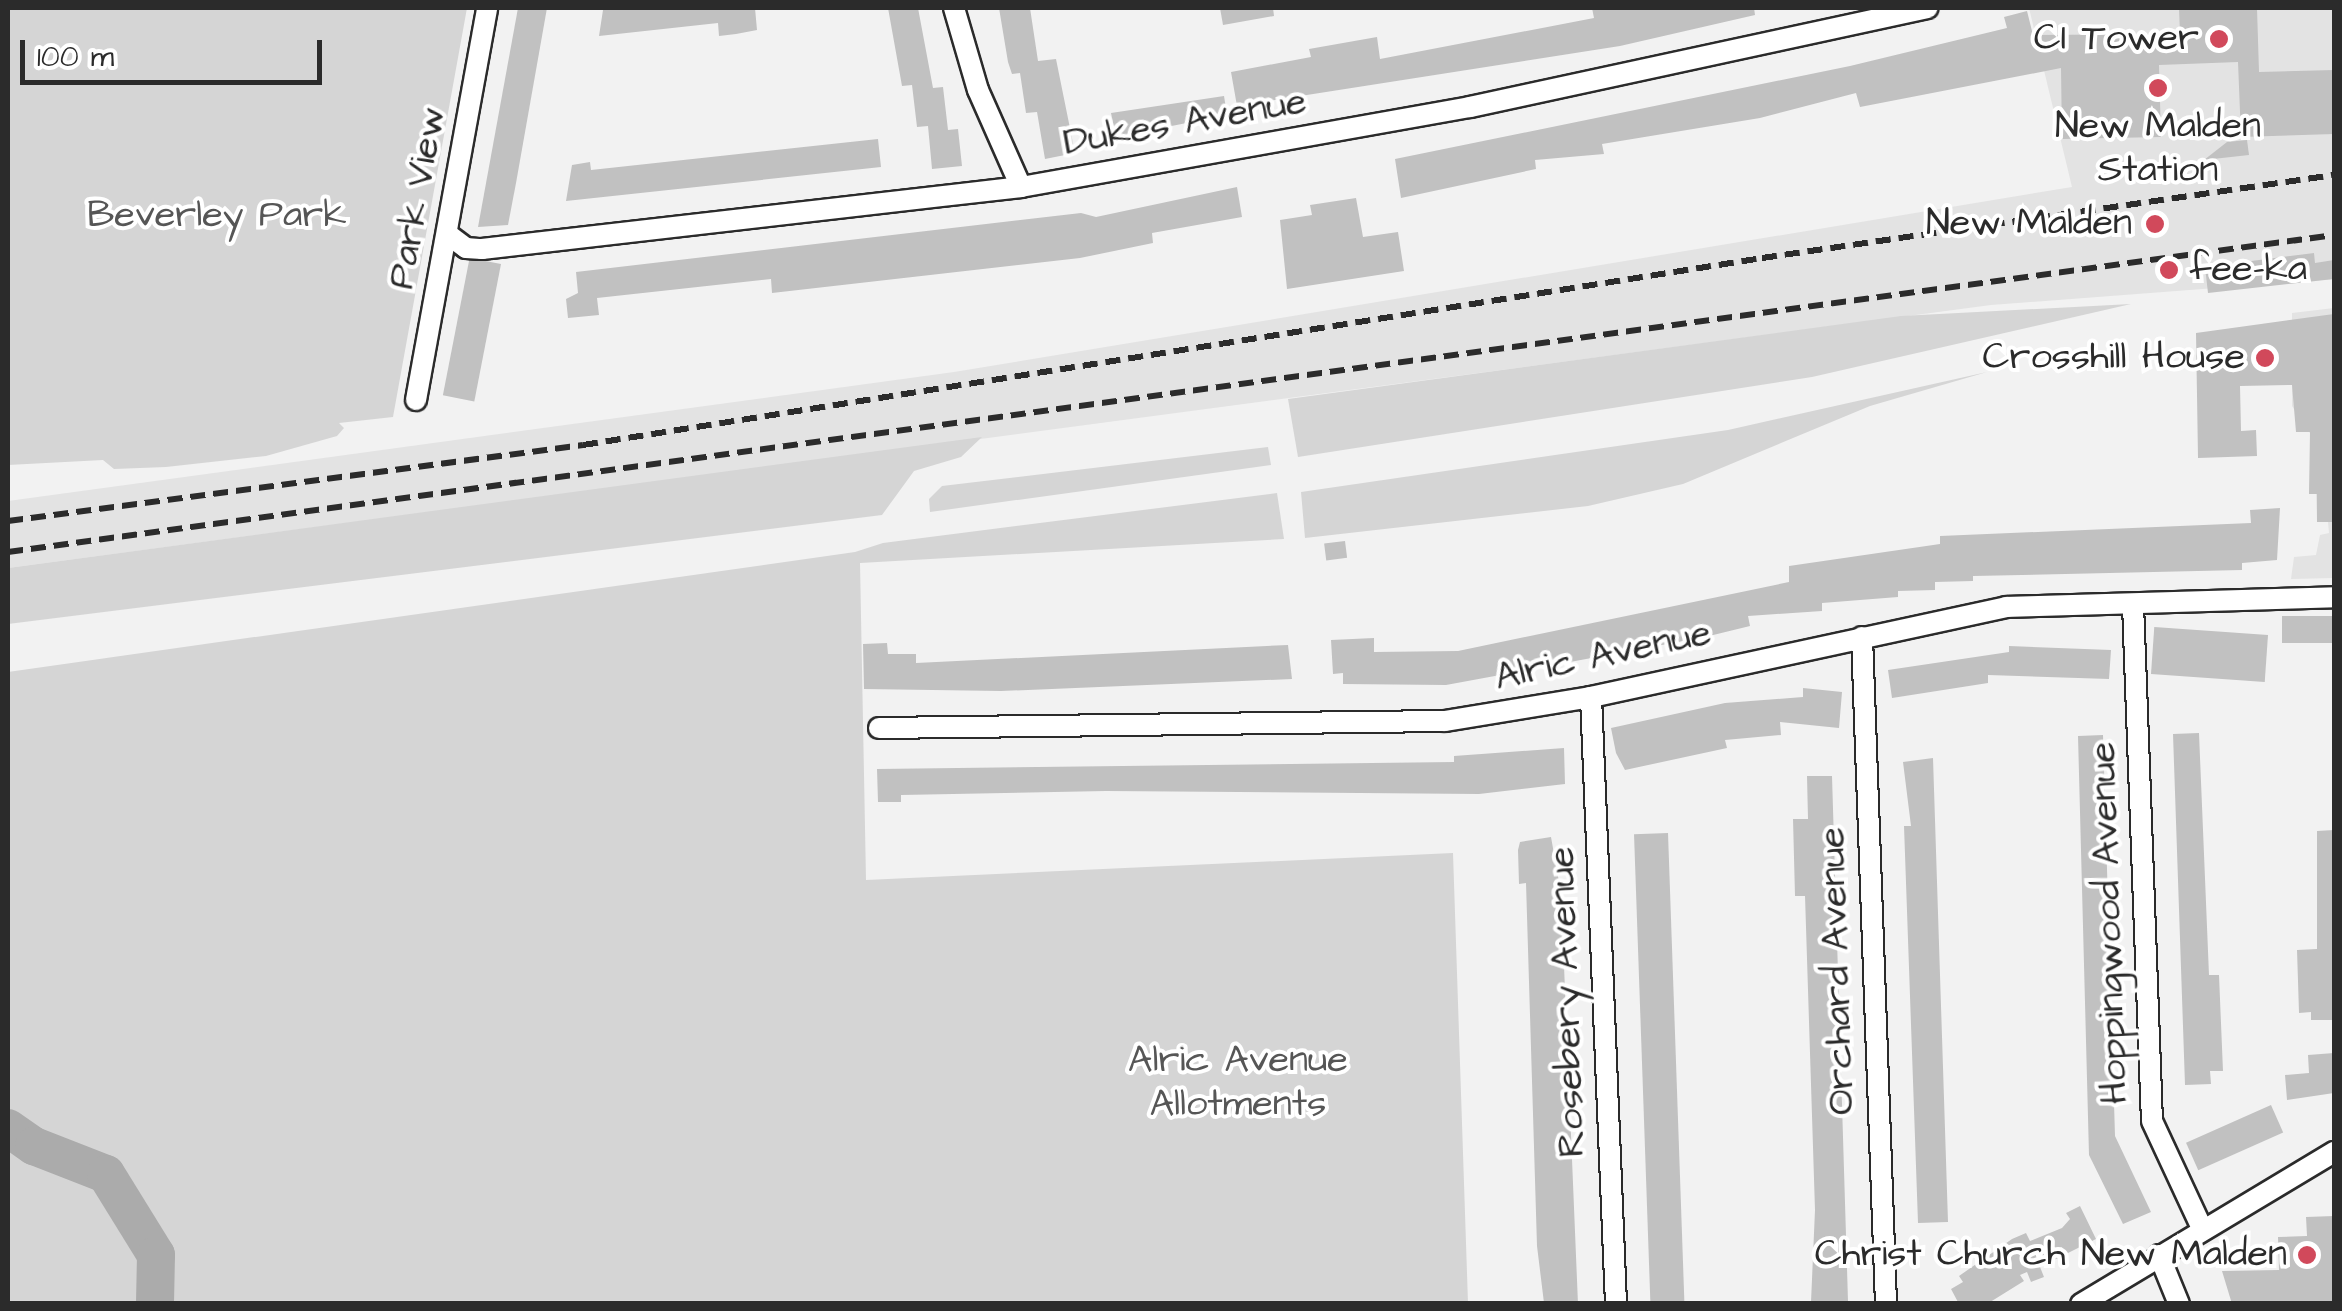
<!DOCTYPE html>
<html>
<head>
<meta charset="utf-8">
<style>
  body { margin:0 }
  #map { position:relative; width:2342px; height:1311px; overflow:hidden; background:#f2f2f2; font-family:"Architects Daughter",sans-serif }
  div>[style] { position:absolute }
  .built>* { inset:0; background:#e3e3e3 }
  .green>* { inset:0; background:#d5d5d5 }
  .river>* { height:38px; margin:-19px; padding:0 19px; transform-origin:19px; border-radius:19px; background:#ababab }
  .building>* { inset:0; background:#c1c1c1; transform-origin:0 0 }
  .roads { filter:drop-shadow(2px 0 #2b2b2b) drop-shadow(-2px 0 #2b2b2b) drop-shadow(0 2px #2b2b2b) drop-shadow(0 -2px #2b2b2b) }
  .minor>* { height:20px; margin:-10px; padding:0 10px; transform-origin:10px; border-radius:10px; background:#fff }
  .rail>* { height:6px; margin-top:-3px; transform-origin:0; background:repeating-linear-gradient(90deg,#2b2b2b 0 15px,transparent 0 23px) }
  .dots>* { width:28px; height:28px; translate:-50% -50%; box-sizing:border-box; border:5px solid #fff; border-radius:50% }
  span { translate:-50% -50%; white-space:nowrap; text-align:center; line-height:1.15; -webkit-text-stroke:8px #fff; paint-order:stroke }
  .poi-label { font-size:38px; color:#2b2b2b }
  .right { translate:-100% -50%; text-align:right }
  .left { translate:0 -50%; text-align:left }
  .street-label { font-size:38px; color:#2b2b2b }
  .park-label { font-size:38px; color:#565656 }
  .frame { position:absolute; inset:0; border:10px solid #2b2b2b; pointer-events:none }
  .scale { position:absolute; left:20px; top:40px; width:302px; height:45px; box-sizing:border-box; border:5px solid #2b2b2b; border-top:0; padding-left:12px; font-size:30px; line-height:35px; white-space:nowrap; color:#2b2b2b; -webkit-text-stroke:8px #fff; paint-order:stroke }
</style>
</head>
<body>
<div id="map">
  <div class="built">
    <i style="clip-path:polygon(2029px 8px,2334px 8px,2334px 279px,1991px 305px,8px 568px,8px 501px,954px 372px,2072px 187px)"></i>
    <i style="clip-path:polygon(2334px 308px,2334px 578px,2291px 579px,2294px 557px,2316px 555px,2320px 535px,2329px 533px,2328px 522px,2317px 522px,2316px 494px,2309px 493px,2313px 438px,2292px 406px,2292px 313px)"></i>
  </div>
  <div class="green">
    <i style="clip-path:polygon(8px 8px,467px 8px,393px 417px,339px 423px,344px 428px,337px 436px,266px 456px,166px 467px,114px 469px,103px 460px,8px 465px)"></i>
    <i style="clip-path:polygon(2131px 304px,1812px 377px,1298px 457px,1288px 399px,1901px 316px)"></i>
    <i style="clip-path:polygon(1987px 372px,1870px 406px,1683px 484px,1588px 506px,1305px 538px,1301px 492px,1728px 430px)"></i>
    <i style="clip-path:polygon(982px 437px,961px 457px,914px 471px,882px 515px,8px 624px,8px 568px)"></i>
    <i style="clip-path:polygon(1268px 447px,1271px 465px,930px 512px,929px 499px,942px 486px)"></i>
    <i style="clip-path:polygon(1277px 493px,1284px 539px,860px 563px,866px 880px,1453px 853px,1468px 1303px,8px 1303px,8px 672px,855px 552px,883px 543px)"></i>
  </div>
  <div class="river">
    <i style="left:8px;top:1128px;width:32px;rotate:35deg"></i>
    <i style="left:34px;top:1146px;width:77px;rotate:21.3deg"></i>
    <i style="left:106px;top:1174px;width:95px;rotate:58.3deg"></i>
    <i style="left:156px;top:1255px;width:49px;rotate:91.2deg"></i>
  </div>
  <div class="building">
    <i style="clip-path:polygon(518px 8px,547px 8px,516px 183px,508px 225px,478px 227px)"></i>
    <i style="clip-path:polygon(755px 8px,757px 30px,736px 34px,719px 36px,718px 23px,599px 36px,603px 10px,612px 8px)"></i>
    <i style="clip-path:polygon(888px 8px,918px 8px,933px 88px,943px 87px,948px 130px,958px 129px,962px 166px,932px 169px,928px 126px,917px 127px,912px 85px,902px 86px)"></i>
    <i style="clip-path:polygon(999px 8px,1030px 8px,1038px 61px,1056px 59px,1075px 153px,1045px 159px,1037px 112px,1026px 113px,1020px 73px,1012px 74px,1008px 62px)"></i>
    <i style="clip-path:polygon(1220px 8px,1273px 8px,1274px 16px,1223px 25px)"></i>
    <i style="clip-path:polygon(1592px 8px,1754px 8px,1755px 15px,1620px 46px,1237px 106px,1231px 72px,1311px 57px,1309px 49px,1377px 37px,1380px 59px,1594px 18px)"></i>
    <i style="clip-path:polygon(2179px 8px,2257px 8px,2259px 72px,2334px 70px,2334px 134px,2241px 137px,2238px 62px,2159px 65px,2161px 137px,2062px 139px,2061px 68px,1860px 107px,1856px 93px,1760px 118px,1602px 144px,1604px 154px,1535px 160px,1536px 169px,1401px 198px,1395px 159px,1850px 66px,2007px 28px,2004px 17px,2027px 11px,2033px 35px,2180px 34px)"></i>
    <i style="clip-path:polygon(1224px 96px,1227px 115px,1116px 137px,1111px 113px)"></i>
    <i style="clip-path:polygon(878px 139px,881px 167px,566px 201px,572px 165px,590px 162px,591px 170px)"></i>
    <i style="clip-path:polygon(2247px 140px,2249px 155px,2204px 160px,2227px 142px)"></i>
    <i style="clip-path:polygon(1237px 187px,1242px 217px,1152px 233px,1153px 243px,1080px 258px,772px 293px,771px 279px,597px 298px,599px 315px,568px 318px,566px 299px,578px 293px,576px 272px,1081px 213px,1096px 217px)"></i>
    <i style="clip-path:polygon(1356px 198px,1363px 237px,1398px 232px,1404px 271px,1287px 289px,1280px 220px,1312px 215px,1310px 205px)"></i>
    <i style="clip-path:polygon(2314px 253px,2315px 263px,2334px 260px,2334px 279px,2208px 293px,2205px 267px)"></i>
    <i style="left:501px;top:264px;width:140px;height:32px;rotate:101deg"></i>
    <i style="clip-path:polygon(2334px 314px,2334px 522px,2317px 522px,2317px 494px,2309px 494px,2310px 432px,2296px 432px,2292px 385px,2240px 386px,2241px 431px,2256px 430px,2257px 456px,2198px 458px,2196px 333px)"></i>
    <i style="clip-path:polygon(2280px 508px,2277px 560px,2242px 563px,2242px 570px,1973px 576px,1973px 581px,1935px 582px,1935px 590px,1898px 591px,1898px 597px,1822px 603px,1822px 611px,1748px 616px,1750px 626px,1705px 637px,1446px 685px,1343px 684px,1343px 673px,1333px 674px,1331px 640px,1374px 638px,1374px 652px,1458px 651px,1789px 582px,1789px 566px,1940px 544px,1940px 536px,2251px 523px,2250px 510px)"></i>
    <i style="left:1345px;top:541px;width:17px;height:21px;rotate:83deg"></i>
    <i style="left:2334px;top:616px;width:27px;height:52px;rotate:90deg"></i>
    <i style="left:2268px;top:635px;width:47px;height:114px;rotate:94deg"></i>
    <i style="clip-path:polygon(887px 643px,888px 654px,916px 654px,916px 663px,1288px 645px,1292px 679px,1001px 691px,864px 689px,863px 644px)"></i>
    <i style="clip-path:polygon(2009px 646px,2111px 650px,2109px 679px,1988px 675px,1988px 683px,1892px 698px,1888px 670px,2009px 652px)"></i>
    <i style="clip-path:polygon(1803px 688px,1842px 692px,1839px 728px,1780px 722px,1781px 735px,1725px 740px,1727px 748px,1625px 770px,1616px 753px,1611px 728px,1725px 703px,1803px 697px)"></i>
    <i style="clip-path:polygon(2199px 733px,2209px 975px,2219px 975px,2223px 1071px,2210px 1071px,2211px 1084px,2185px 1085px,2173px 734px)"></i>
    <i style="clip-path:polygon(2103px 735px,2115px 1136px,2151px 1212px,2123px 1224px,2089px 1155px,2078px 736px)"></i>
    <i style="clip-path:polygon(1564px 748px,1565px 784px,1479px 794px,1106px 791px,901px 795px,901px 802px,878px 802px,877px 769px,1454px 762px,1454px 756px)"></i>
    <i style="clip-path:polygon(1933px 758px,1948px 1222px,1918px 1223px,1904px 826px,1911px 826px,1903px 762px)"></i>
    <i style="clip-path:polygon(1807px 776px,1832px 776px,1848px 1301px,1811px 1302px,1815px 1210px,1805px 896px,1795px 896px,1793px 819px,1808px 819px)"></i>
    <i style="clip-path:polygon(2334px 830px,2334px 1020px,2311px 1020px,2311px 1012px,2299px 1013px,2297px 950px,2317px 949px,2317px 831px)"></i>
    <i style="left:1668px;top:833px;width:471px;height:34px;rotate:88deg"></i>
    <i style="clip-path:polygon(1551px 837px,1561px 893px,1578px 1304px,1544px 1303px,1537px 1246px,1526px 883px,1519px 884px,1518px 850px,1520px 842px)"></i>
    <i style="clip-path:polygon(2334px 1053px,2334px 1093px,2287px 1100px,2285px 1075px,2309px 1073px,2308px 1055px)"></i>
    <i style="left:2271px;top:1105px;width:30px;height:93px;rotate:66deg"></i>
    <i style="clip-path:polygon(2080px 1206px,2096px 1239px,2040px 1267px,2044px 1277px,2031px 1282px,2027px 1272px,2020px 1275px,2024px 1281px,1987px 1304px,1959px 1304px,1951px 1289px,1963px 1282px,1959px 1276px,2012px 1239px,2026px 1233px,2030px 1241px,2062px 1228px,2070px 1219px,2066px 1213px)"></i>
    <i style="clip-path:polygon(2334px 1216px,2334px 1304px,2232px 1304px,2222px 1271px,2279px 1270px,2278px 1237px,2307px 1236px,2306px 1217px)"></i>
  </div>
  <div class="roads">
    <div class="minor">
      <i style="left:954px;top:8px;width:85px;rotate:73.7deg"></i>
      <i style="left:978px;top:90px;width:106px;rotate:66.1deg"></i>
      <i style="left:450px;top:236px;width:20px;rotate:37deg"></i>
      <i style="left:466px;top:248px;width:16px;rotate:4deg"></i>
      <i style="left:482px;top:249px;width:543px;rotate:-6.56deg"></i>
      <i style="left:1021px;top:187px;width:456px;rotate:-10.1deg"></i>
      <i style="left:1470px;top:107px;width:468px;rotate:-12.2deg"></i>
      <i style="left:416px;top:400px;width:398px;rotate:-79.7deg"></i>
      <i style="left:2133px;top:604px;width:517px;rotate:87.9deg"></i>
      <i style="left:2152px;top:1121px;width:118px;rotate:65deg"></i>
      <i style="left:1862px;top:637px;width:667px;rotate:87.94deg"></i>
      <i style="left:1591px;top:697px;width:608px;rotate:87.64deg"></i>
      <i style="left:879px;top:728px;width:566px;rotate:-0.71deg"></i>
      <i style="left:1445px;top:721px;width:148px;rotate:-9.3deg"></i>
      <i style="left:1591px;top:697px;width:425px;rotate:-12.2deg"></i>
      <i style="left:2006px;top:607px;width:328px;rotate:-1.7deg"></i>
      <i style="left:2159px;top:1255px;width:53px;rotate:67.8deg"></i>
      <i style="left:2081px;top:1304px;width:295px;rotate:-31deg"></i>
    </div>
  </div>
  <div class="rail">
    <i style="left:8px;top:521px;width:580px;rotate:-7.53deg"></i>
    <i style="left:583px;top:445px;width:1194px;rotate:-9.01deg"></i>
    <i style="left:1762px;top:258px;width:578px;rotate:-8.26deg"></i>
    <i style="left:8px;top:552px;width:2348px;rotate:-7.76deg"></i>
  </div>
  <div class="dots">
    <i style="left:2219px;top:39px;background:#d1495b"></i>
    <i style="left:2158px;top:88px;background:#d1495b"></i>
    <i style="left:2155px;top:224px;background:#d1495b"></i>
    <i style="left:2169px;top:270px;background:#d1495b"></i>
    <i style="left:2265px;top:358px;background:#d1495b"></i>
    <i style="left:2307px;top:1255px;background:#d1495b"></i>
  </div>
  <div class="poi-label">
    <span class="right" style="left:2199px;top:39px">CI Tower</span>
    <span style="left:2158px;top:149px">New Malden<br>Station</span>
    <span class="right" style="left:2132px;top:224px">New Malden</span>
    <span class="left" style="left:2189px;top:270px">fee-ka</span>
    <span class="right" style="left:2245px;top:358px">Crosshill House</span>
    <span class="right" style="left:2287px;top:1255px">Christ Church New Malden</span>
  </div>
  <div class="street-label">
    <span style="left:1185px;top:123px;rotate:-10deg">Dukes Avenue</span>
    <span style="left:418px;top:198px;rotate:-80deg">Park View</span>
    <span style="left:1603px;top:656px;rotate:-12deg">Alric Avenue</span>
    <span style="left:2110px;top:923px;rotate:-92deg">Hoppingwood Avenue</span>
    <span style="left:1838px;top:971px;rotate:-92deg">Orchard Avenue</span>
    <span style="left:1568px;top:1002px;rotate:-92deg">Rosebery Avenue</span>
  </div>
  <div class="park-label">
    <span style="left:217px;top:216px">Beverley Park</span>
    <span style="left:1238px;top:1083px">Alric Avenue<br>Allotments</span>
  </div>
  <div class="frame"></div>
  <div class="scale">100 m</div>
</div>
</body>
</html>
